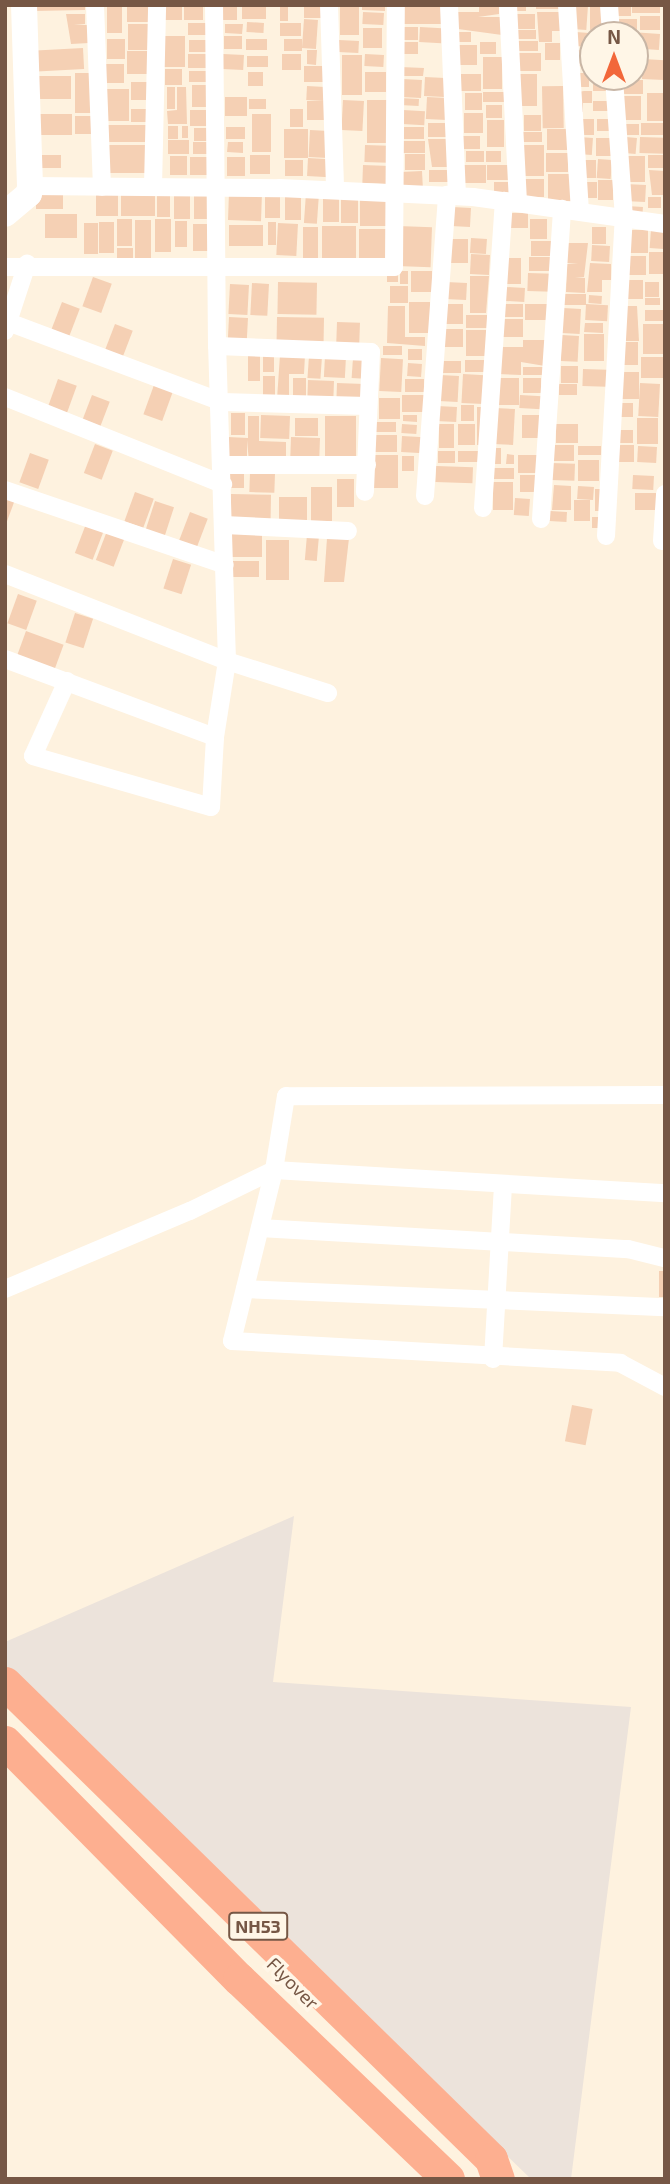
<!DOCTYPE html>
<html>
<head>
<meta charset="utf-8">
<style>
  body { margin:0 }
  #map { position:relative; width:670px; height:2184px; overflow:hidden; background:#fef2df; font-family:"Exo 2",sans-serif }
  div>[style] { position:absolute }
  .industrial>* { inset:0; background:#ece3db }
  .building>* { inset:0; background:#f5d0b4; transform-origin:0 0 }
  .street>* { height:18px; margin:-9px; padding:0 9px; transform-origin:9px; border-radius:9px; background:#fff }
  .secondary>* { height:26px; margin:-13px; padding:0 13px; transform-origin:13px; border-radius:13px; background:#fff }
  .highway>* { height:33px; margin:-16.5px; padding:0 16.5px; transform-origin:16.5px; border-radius:16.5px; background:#fdaf90 }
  span { translate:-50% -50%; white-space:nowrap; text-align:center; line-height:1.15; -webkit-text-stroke:7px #fff6e7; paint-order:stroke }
  .shield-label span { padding:2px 5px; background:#fff6e7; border:2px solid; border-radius:5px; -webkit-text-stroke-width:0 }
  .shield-label { font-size:18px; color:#765745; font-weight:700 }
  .street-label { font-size:19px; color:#765745 }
  .frame { position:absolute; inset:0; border:7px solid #765745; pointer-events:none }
  .north { position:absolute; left:579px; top:21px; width:70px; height:70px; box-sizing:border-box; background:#fff6e7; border:2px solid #c8b6a6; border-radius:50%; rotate:0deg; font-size:19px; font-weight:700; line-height:28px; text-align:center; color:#765745 }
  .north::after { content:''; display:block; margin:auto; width:24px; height:32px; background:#f2673a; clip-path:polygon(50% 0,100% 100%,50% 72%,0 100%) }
</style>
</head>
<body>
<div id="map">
  <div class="industrial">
    <i style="clip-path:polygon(294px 1516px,273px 1682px,631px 1707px,571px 2179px,531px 2179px,5px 1669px,5px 1642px)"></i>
  </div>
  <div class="building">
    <i style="clip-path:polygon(34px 5px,85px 5px,85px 10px,34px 11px)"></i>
    <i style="left:127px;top:5px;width:24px;height:17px"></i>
    <i style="left:162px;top:5px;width:20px;height:15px"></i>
    <i style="left:184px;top:5px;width:19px;height:15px"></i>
    <i style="left:221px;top:5px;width:16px;height:15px"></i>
    <i style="left:242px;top:5px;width:24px;height:14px"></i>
    <i style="left:280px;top:5px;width:8px;height:16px"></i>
    <i style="left:304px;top:5px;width:18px;height:13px"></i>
    <i style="left:340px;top:5px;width:19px;height:30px"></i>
    <i style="clip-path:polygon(362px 5px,385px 5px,385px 11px,362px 10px)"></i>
    <i style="clip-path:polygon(479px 5px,499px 5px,499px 14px,478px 17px,502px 17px,502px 35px,458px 29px,457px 12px,479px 12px)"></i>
    <i style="left:513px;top:5px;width:13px;height:6px"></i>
    <i style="left:536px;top:5px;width:23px;height:4px"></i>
    <i style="left:574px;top:5px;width:14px;height:24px;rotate:4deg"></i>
    <i style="left:590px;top:5px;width:15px;height:25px"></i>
    <i style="left:617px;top:5px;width:14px;height:11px"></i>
    <i style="left:632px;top:5px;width:28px;height:8px"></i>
    <i style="left:107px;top:7px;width:15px;height:26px"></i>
    <i style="left:400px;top:7px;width:44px;height:17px"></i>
    <i style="left:363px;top:12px;width:21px;height:12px;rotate:3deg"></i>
    <i style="clip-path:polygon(537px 12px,561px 12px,561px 31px,552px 31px,552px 42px,539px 42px)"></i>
    <i style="clip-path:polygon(66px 14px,85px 14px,85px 24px,74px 25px,88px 25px,89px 43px,71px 44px)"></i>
    <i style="left:517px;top:14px;width:18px;height:15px"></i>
    <i style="left:640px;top:16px;width:20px;height:14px"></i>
    <i style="left:304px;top:19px;width:14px;height:29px;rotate:4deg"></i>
    <i style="left:619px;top:19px;width:18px;height:11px"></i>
    <i style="left:247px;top:22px;width:17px;height:10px;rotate:3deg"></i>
    <i style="left:209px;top:23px;width:12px;height:21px;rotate:90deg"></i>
    <i style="left:280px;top:23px;width:21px;height:13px"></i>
    <i style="left:128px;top:24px;width:22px;height:26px"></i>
    <i style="clip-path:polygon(225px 24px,243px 24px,242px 34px,225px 33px)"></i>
    <i style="left:399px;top:27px;width:19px;height:13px"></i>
    <i style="left:420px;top:27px;width:22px;height:15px;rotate:3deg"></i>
    <i style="left:363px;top:28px;width:19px;height:20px"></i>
    <i style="left:536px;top:30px;width:9px;height:19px;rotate:90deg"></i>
    <i style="left:456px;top:32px;width:15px;height:10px"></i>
    <i style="left:576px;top:32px;width:13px;height:14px;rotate:4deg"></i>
    <i style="left:660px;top:34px;width:16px;height:25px;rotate:94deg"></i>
    <i style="left:164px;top:36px;width:21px;height:31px"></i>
    <i style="left:224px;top:36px;width:18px;height:13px"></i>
    <i style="left:107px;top:39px;width:18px;height:20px"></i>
    <i style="left:246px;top:39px;width:21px;height:11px"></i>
    <i style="left:284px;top:39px;width:18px;height:12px"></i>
    <i style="left:189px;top:40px;width:20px;height:12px"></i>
    <i style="left:339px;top:40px;width:20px;height:12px;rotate:3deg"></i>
    <i style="left:538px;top:41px;width:10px;height:24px;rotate:90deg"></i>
    <i style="left:398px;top:42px;width:20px;height:12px"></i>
    <i style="left:480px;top:42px;width:16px;height:12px"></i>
    <i style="left:545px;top:43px;width:15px;height:17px"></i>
    <i style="left:458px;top:45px;width:19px;height:20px"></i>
    <i style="left:83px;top:48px;width:21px;height:47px;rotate:87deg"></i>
    <i style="clip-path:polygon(307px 50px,317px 50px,316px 65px,307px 64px)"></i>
    <i style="left:577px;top:50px;width:15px;height:16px;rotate:4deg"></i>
    <i style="left:150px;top:51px;width:23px;height:23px;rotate:90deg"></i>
    <i style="left:635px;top:51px;width:5px;height:26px"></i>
    <i style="left:517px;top:53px;width:24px;height:18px"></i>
    <i style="left:188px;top:54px;width:20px;height:14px"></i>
    <i style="left:223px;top:54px;width:21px;height:15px;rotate:3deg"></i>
    <i style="left:282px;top:54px;width:19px;height:16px"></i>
    <i style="left:365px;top:54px;width:19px;height:12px;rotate:3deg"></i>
    <i style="left:342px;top:55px;width:20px;height:40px"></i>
    <i style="left:247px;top:56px;width:21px;height:11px"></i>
    <i style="left:483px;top:57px;width:19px;height:32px"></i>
    <i style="left:643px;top:59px;width:22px;height:20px;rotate:3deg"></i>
    <i style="left:106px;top:64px;width:18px;height:19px"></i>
    <i style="left:304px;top:66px;width:23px;height:16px"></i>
    <i style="clip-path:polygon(400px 67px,424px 68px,423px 76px,400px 76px)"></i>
    <i style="left:165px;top:69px;width:17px;height:16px"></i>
    <i style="left:189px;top:71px;width:18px;height:11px"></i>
    <i style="left:248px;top:72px;width:15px;height:14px"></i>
    <i style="left:365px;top:72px;width:21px;height:20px"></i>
    <i style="left:96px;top:73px;width:40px;height:21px;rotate:90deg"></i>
    <i style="left:577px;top:73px;width:12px;height:14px"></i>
    <i style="left:461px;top:74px;width:20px;height:17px"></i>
    <i style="left:516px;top:74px;width:21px;height:32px"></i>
    <i style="left:71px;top:76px;width:23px;height:32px;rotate:90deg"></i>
    <i style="left:425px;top:77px;width:20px;height:19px;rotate:3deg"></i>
    <i style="left:402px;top:79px;width:20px;height:18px;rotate:3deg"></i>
    <i style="left:593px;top:79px;width:16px;height:12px"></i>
    <i style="left:619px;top:80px;width:24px;height:14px"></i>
    <i style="left:131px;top:82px;width:19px;height:18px"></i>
    <i style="left:192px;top:85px;width:17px;height:22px"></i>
    <i style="left:307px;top:86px;width:18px;height:14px;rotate:3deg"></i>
    <i style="left:563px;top:86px;width:42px;height:21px;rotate:89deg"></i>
    <i style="left:167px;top:87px;width:8px;height:22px"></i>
    <i style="clip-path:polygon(177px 87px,186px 87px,187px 124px,168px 124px,167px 111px,177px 110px)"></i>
    <i style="left:129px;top:89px;width:32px;height:23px;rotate:90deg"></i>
    <i style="clip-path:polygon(584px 91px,592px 91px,592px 103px,583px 103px,583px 112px,577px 112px,578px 92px)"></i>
    <i style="left:483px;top:92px;width:22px;height:10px"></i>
    <i style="left:465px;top:93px;width:17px;height:17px"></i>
    <i style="left:647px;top:93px;width:18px;height:28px"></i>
    <i style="left:623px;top:96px;width:18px;height:24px"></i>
    <i style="left:225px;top:97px;width:22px;height:19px"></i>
    <i style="left:427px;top:97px;width:21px;height:22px;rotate:3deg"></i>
    <i style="left:400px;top:98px;width:19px;height:7px;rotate:3deg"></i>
    <i style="left:249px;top:99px;width:17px;height:10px"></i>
    <i style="left:343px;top:100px;width:21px;height:30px;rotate:3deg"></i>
    <i style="left:367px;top:100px;width:22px;height:43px"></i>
    <i style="left:307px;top:101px;width:21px;height:19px"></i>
    <i style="left:593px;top:101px;width:17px;height:10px"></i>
    <i style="left:486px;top:105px;width:16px;height:13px"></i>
    <i style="left:149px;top:109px;width:13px;height:18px;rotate:90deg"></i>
    <i style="left:290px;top:109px;width:13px;height:18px"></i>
    <i style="left:190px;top:110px;width:23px;height:16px"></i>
    <i style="left:403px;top:110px;width:22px;height:14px;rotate:3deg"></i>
    <i style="left:464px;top:113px;width:19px;height:20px"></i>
    <i style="left:72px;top:114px;width:21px;height:33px;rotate:90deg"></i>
    <i style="left:252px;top:114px;width:19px;height:38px"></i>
    <i style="left:524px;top:115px;width:17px;height:16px"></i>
    <i style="left:75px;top:116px;width:17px;height:18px"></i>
    <i style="left:579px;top:119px;width:15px;height:16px"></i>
    <i style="left:597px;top:119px;width:16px;height:12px"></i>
    <i style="left:487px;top:120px;width:17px;height:27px"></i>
    <i style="left:428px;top:123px;width:20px;height:14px"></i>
    <i style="left:641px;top:123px;width:24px;height:12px"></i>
    <i style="left:626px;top:124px;width:13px;height:11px"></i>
    <i style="left:108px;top:125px;width:41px;height:17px"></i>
    <i style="left:168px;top:126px;width:10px;height:13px"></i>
    <i style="left:182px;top:126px;width:6px;height:12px"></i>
    <i style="left:226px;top:127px;width:19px;height:12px"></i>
    <i style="left:404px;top:127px;width:20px;height:12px"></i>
    <i style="left:194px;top:128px;width:14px;height:13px"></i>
    <i style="left:284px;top:129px;width:24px;height:29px"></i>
    <i style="left:569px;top:129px;width:21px;height:22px;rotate:90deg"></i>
    <i style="left:310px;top:130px;width:19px;height:27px;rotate:3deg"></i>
    <i style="left:521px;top:132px;width:21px;height:10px"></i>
    <i style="left:463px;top:136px;width:17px;height:13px"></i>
    <i style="left:579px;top:137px;width:14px;height:17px;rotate:4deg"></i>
    <i style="left:626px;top:137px;width:11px;height:16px;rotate:5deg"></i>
    <i style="left:640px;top:137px;width:25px;height:16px;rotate:2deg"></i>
    <i style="left:596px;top:138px;width:17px;height:18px"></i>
    <i style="clip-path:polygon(428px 139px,447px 139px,450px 167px,432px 167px)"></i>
    <i style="left:168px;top:140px;width:21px;height:14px"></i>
    <i style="left:403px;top:141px;width:22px;height:12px"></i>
    <i style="left:193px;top:142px;width:16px;height:12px"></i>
    <i style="clip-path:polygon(228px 142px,243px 142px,243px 153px,227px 152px)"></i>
    <i style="left:108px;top:145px;width:41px;height:28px"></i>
    <i style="left:365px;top:145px;width:23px;height:17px;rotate:2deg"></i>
    <i style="left:544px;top:145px;width:31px;height:21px;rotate:90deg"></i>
    <i style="left:484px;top:151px;width:11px;height:18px;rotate:90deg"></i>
    <i style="left:486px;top:151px;width:15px;height:11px"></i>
    <i style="left:568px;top:153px;width:19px;height:22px;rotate:90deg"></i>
    <i style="left:405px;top:154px;width:20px;height:16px"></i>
    <i style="left:42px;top:155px;width:19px;height:13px"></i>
    <i style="left:250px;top:155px;width:20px;height:19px"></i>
    <i style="left:648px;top:155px;width:17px;height:13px"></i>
    <i style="left:170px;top:156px;width:17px;height:19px"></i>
    <i style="left:625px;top:156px;width:20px;height:26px"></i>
    <i style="left:190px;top:157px;width:18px;height:18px"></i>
    <i style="left:227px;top:157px;width:18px;height:19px"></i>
    <i style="left:308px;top:158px;width:22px;height:18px;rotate:3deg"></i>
    <i style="left:598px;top:159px;width:14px;height:19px;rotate:4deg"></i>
    <i style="left:285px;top:160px;width:18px;height:16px"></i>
    <i style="left:582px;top:160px;width:14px;height:18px"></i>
    <i style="left:363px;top:165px;width:27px;height:18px;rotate:2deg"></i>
    <i style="left:463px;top:165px;width:23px;height:18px"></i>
    <i style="left:487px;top:165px;width:25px;height:15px"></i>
    <i style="left:429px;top:170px;width:19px;height:12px"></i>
    <i style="clip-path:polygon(649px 170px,665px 171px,665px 195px,652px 195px)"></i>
    <i style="left:422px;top:171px;width:17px;height:21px;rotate:87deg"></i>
    <i style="left:571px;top:174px;width:27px;height:23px;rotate:90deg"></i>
    <i style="left:523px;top:179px;width:21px;height:18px"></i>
    <i style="left:598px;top:180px;width:15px;height:20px"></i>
    <i style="left:494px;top:182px;width:19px;height:10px"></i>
    <i style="left:584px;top:182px;width:13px;height:16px"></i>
    <i style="left:625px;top:184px;width:21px;height:17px;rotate:3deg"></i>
    <i style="left:96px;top:188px;width:22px;height:28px"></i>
    <i style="left:36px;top:190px;width:27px;height:19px"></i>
    <i style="left:121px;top:191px;width:34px;height:25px"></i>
    <i style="left:174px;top:192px;width:16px;height:27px"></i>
    <i style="left:194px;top:192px;width:13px;height:27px"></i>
    <i style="left:229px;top:192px;width:33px;height:28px;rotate:2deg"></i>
    <i style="left:306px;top:193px;width:13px;height:30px;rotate:4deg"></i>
    <i style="left:157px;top:195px;width:13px;height:22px"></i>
    <i style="left:265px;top:195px;width:15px;height:23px"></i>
    <i style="left:285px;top:195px;width:16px;height:25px"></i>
    <i style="left:341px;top:196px;width:17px;height:27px"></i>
    <i style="left:360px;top:196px;width:26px;height:30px"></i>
    <i style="left:323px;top:197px;width:16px;height:25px"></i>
    <i style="left:648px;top:197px;width:13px;height:11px"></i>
    <i style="left:627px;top:206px;width:16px;height:10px;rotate:4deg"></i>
    <i style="left:452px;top:207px;width:19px;height:19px;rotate:3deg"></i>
    <i style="left:511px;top:213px;width:17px;height:15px"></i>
    <i style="left:45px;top:214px;width:32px;height:24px"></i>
    <i style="left:117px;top:219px;width:15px;height:27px"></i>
    <i style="left:155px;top:219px;width:16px;height:33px"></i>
    <i style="left:530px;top:219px;width:17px;height:20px"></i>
    <i style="left:135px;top:220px;width:16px;height:39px"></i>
    <i style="left:175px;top:221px;width:12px;height:26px"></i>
    <i style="left:99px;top:222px;width:15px;height:31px"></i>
    <i style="left:268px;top:222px;width:8px;height:23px"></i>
    <i style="left:84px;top:223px;width:14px;height:31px"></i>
    <i style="left:278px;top:223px;width:20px;height:32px;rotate:3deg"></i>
    <i style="left:193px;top:224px;width:15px;height:27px"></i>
    <i style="left:229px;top:225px;width:34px;height:21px"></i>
    <i style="left:322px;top:226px;width:34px;height:36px"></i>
    <i style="left:398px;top:226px;width:34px;height:40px;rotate:2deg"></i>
    <i style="left:303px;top:227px;width:15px;height:39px"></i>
    <i style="left:592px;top:227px;width:14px;height:17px"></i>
    <i style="left:359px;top:229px;width:30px;height:32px"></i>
    <i style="left:651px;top:229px;width:14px;height:19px;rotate:4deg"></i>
    <i style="left:627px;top:230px;width:21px;height:23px"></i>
    <i style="left:471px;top:238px;width:16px;height:15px;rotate:4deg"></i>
    <i style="left:450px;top:239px;width:18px;height:24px"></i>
    <i style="left:531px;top:241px;width:22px;height:15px"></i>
    <i style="clip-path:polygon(567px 243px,588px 243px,584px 277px,575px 277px,585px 278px,585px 293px,566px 292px,567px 264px,578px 263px,567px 263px)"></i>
    <i style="left:592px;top:245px;width:18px;height:16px;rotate:3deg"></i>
    <i style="left:117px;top:248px;width:16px;height:18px"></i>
    <i style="left:649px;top:252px;width:16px;height:22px"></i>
    <i style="left:471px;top:254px;width:19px;height:20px;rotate:3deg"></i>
    <i style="left:625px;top:256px;width:21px;height:19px"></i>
    <i style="left:529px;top:257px;width:23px;height:14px"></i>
    <i style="left:506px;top:258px;width:15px;height:26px"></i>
    <i style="clip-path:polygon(590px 263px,611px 264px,611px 280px,602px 280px,602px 292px,587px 292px)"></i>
    <i style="left:387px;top:271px;width:11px;height:11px"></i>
    <i style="left:400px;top:271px;width:8px;height:13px"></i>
    <i style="left:411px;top:271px;width:21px;height:21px"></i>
    <i style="left:528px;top:273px;width:25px;height:18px;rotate:2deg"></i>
    <i style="clip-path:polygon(470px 276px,489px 276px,486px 313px,470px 313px)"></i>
    <i style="left:93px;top:277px;width:20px;height:31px;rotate:20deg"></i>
    <i style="left:625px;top:280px;width:18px;height:19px"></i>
    <i style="left:278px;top:282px;width:39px;height:32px;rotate:1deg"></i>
    <i style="left:446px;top:282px;width:21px;height:17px;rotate:3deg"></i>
    <i style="left:645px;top:282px;width:14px;height:15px"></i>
    <i style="left:252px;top:283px;width:17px;height:32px;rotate:3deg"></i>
    <i style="left:230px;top:284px;width:19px;height:30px;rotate:3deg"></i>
    <i style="left:390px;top:286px;width:18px;height:17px"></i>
    <i style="left:506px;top:287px;width:19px;height:14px;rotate:3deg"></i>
    <i style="left:564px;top:294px;width:22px;height:11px"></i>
    <i style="left:589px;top:295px;width:13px;height:8px;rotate:4deg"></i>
    <i style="left:645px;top:298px;width:15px;height:7px"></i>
    <i style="left:62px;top:302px;width:19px;height:32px;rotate:21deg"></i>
    <i style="left:409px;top:302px;width:21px;height:31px"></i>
    <i style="left:442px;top:304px;width:21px;height:20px"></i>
    <i style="left:503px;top:304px;width:20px;height:13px"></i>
    <i style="left:525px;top:304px;width:24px;height:16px"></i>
    <i style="left:586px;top:304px;width:22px;height:16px;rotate:3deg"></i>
    <i style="clip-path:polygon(388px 306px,405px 306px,405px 337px,425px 337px,425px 346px,387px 343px)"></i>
    <i style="clip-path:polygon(622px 306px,637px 306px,639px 341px,621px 341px)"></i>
    <i style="left:563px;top:308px;width:18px;height:25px;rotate:3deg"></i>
    <i style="left:645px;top:310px;width:19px;height:11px"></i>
    <i style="left:466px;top:315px;width:21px;height:13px"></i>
    <i style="left:229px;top:317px;width:19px;height:25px;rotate:3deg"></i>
    <i style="left:277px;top:317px;width:47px;height:28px;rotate:1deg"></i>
    <i style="left:503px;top:319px;width:20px;height:18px"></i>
    <i style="left:337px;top:322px;width:23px;height:24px;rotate:2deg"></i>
    <i style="clip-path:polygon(585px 323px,603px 323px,603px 333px,584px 332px)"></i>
    <i style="left:115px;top:324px;width:19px;height:31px;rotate:21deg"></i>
    <i style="left:643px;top:324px;width:20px;height:30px"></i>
    <i style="left:440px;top:329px;width:23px;height:18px"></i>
    <i style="left:466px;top:330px;width:20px;height:26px"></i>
    <i style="left:584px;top:334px;width:20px;height:27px"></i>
    <i style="left:562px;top:335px;width:17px;height:26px;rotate:3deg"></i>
    <i style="clip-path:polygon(523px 340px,546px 340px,545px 366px,521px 362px,521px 375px,498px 374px,501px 347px,523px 347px)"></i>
    <i style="left:619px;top:342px;width:19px;height:23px"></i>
    <i style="left:383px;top:346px;width:19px;height:9px"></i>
    <i style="left:408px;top:349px;width:14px;height:11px"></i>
    <i style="left:248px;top:354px;width:12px;height:27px"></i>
    <i style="clip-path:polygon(280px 355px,305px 355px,304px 374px,289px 374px,289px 399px,277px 399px)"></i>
    <i style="left:263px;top:356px;width:11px;height:16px"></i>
    <i style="left:309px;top:356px;width:13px;height:22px;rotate:4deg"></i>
    <i style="left:325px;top:356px;width:21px;height:21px;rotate:3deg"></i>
    <i style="left:641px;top:357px;width:24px;height:21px"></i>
    <i style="left:353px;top:358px;width:13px;height:20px;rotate:4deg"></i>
    <i style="left:381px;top:358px;width:22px;height:33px;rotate:3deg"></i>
    <i style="left:465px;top:360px;width:20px;height:12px"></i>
    <i style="left:441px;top:361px;width:20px;height:12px"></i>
    <i style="left:408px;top:363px;width:14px;height:13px;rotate:4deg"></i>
    <i style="left:561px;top:366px;width:17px;height:17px"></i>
    <i style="left:523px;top:367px;width:21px;height:8px"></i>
    <i style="left:583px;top:369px;width:24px;height:17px;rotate:2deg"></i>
    <i style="left:618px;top:372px;width:21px;height:27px"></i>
    <i style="left:463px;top:374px;width:22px;height:29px;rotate:3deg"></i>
    <i style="left:440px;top:375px;width:19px;height:26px;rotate:3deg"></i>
    <i style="left:263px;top:376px;width:12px;height:24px"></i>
    <i style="left:293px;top:378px;width:13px;height:22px"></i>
    <i style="left:498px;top:378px;width:21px;height:27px"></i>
    <i style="left:523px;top:378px;width:18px;height:15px"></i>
    <i style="left:58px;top:379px;width:20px;height:31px;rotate:20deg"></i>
    <i style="left:405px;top:379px;width:19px;height:13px"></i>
    <i style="left:308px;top:380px;width:26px;height:21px;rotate:2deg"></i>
    <i style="left:337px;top:383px;width:27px;height:18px;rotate:2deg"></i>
    <i style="left:640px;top:383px;width:20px;height:33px;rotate:3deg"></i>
    <i style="left:559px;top:384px;width:18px;height:11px"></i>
    <i style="left:154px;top:385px;width:20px;height:31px;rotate:20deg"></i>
    <i style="left:92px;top:395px;width:19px;height:31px;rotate:21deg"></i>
    <i style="left:402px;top:395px;width:24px;height:17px"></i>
    <i style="left:520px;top:395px;width:22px;height:13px;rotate:3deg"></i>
    <i style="left:379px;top:398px;width:21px;height:21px"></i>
    <i style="left:616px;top:403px;width:17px;height:14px"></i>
    <i style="left:461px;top:405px;width:13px;height:16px"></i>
    <i style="left:437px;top:406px;width:20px;height:15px;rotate:3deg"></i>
    <i style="left:477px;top:407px;width:8px;height:38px"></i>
    <i style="left:495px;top:408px;width:20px;height:36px;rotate:3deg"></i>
    <i style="left:231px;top:413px;width:14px;height:22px"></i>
    <i style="left:261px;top:415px;width:29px;height:23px;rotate:2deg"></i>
    <i style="clip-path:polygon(403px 415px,417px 415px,417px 422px,403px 421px)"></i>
    <i style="left:522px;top:415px;width:18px;height:23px"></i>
    <i style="clip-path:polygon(248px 416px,259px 416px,259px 441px,286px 442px,286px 462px,249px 462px,247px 440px,247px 462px,228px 462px,228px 437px,248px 438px)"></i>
    <i style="left:325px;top:416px;width:31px;height:44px"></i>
    <i style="left:295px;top:418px;width:23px;height:18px"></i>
    <i style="left:637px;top:418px;width:21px;height:26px"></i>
    <i style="left:373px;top:422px;width:23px;height:10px"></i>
    <i style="left:402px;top:424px;width:15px;height:9px;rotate:4deg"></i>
    <i style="left:439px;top:424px;width:15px;height:24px"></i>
    <i style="left:458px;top:424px;width:17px;height:21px"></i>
    <i style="left:556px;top:424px;width:22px;height:19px"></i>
    <i style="left:614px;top:430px;width:19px;height:13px"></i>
    <i style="left:373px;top:435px;width:24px;height:17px"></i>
    <i style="left:402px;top:436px;width:22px;height:16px;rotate:3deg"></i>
    <i style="left:291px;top:437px;width:29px;height:24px;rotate:2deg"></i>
    <i style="left:95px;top:444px;width:19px;height:31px;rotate:21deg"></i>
    <i style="left:554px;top:445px;width:20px;height:16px"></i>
    <i style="left:614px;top:445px;width:20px;height:17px"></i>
    <i style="left:578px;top:446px;width:23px;height:9px"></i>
    <i style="left:638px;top:446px;width:19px;height:16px;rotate:3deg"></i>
    <i style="left:490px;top:448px;width:11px;height:16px"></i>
    <i style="left:438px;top:451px;width:17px;height:12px"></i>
    <i style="left:458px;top:451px;width:20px;height:11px"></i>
    <i style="left:30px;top:453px;width:20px;height:31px;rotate:20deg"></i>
    <i style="clip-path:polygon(507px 454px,514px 455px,514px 464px,506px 464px)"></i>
    <i style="left:370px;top:455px;width:28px;height:33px"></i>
    <i style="left:518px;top:455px;width:19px;height:18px"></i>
    <i style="left:402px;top:456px;width:12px;height:15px"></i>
    <i style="left:578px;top:460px;width:21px;height:21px"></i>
    <i style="left:551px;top:463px;width:24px;height:17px;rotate:2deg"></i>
    <i style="left:436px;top:466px;width:37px;height:16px;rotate:2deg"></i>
    <i style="left:493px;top:468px;width:21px;height:11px"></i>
    <i style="left:250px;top:473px;width:25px;height:19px;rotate:2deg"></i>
    <i style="left:229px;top:474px;width:15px;height:14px"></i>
    <i style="left:520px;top:475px;width:16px;height:17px"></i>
    <i style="left:633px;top:475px;width:21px;height:14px;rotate:3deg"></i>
    <i style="left:337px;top:479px;width:17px;height:28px"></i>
    <i style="left:493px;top:482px;width:20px;height:28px"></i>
    <i style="clip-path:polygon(554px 485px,571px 486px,571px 510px,552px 510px)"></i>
    <i style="left:578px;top:486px;width:16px;height:13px;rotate:4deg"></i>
    <i style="left:311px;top:487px;width:21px;height:34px"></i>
    <i style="left:595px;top:489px;width:12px;height:22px"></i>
    <i style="left:135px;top:492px;width:20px;height:31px;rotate:20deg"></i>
    <i style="clip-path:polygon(5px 493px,16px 497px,6px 524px,5px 524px)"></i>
    <i style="left:635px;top:493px;width:21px;height:17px"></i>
    <i style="left:231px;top:494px;width:40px;height:30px;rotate:1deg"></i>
    <i style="left:279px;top:497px;width:28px;height:25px"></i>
    <i style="left:515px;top:498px;width:15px;height:17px;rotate:4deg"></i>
    <i style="left:574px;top:500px;width:16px;height:21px"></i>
    <i style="left:155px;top:501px;width:20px;height:31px;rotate:18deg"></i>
    <i style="left:550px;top:511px;width:17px;height:10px;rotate:3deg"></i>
    <i style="left:190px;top:512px;width:19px;height:31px;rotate:21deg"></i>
    <i style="left:592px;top:517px;width:8px;height:11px"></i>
    <i style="left:86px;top:524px;width:19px;height:31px;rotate:21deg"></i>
    <i style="left:107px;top:531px;width:19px;height:31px;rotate:21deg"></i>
    <i style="left:232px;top:534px;width:30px;height:23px"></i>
    <i style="left:307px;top:535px;width:12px;height:25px;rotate:5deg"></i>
    <i style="clip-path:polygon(327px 538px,349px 538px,344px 582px,324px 582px)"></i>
    <i style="left:266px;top:540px;width:23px;height:40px"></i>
    <i style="left:173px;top:559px;width:19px;height:31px;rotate:18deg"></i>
    <i style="left:230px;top:561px;width:29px;height:16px"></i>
    <i style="left:18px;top:594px;width:20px;height:31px;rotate:20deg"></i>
    <i style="left:75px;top:613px;width:19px;height:31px;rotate:18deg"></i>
    <i style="left:26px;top:631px;width:40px;height:31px;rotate:20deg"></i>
    <i style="left:659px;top:1271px;width:6px;height:26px"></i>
    <i style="left:572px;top:1405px;width:21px;height:37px;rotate:11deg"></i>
  </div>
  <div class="street">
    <i style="left:95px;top:5px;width:182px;rotate:87.8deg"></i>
    <i style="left:329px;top:5px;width:185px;rotate:88.1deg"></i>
    <i style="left:449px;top:5px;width:191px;rotate:87.6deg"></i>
    <i style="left:508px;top:5px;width:198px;rotate:87.1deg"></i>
    <i style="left:567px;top:5px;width:207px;rotate:86.4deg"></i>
    <i style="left:609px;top:5px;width:30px;rotate:86deg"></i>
    <i style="left:30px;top:186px;width:250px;rotate:0.5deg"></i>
    <i style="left:280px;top:188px;width:193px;rotate:2.7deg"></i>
    <i style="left:473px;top:197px;width:194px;rotate:8deg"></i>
    <i style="left:153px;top:187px;width:182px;rotate:-88.7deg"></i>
    <i style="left:5px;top:267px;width:389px"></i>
    <i style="left:394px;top:267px;width:262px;rotate:-89.6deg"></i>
    <i style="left:8px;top:322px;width:228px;rotate:20.5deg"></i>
    <i style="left:222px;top:402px;width:145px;rotate:1.6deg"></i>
    <i style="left:5px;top:331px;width:71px;rotate:-71.8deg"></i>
    <i style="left:217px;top:346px;width:154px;rotate:2.2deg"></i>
    <i style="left:371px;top:352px;width:140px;rotate:92.5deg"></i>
    <i style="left:5px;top:397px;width:235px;rotate:21.8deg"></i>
    <i style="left:223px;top:465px;width:144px"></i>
    <i style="left:5px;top:490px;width:232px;rotate:18.8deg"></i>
    <i style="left:425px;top:496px;width:302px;rotate:-85.8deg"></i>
    <i style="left:483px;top:508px;width:308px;rotate:-86.1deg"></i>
    <i style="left:541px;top:519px;width:311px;rotate:-86.1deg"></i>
    <i style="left:224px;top:525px;width:124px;rotate:2.8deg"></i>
    <i style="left:606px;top:536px;width:319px;rotate:-86.8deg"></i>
    <i style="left:624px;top:218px;width:141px;rotate:-94.1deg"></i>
    <i style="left:662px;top:541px;width:47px;rotate:-86.3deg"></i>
    <i style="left:5px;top:574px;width:238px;rotate:21.4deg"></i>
    <i style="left:227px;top:661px;width:315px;rotate:-91.8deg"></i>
    <i style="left:217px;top:346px;width:341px;rotate:-90.5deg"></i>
    <i style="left:5px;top:659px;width:224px;rotate:20.4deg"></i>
    <i style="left:215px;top:737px;width:77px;rotate:-81deg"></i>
    <i style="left:227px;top:661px;width:106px;rotate:17.6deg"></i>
    <i style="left:67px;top:681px;width:82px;rotate:114.4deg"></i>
    <i style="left:33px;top:756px;width:185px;rotate:16deg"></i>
    <i style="left:211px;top:807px;width:70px;rotate:-86.7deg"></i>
    <i style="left:665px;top:1095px;width:379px;rotate:179.8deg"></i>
    <i style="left:286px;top:1096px;width:75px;rotate:99.2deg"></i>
    <i style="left:274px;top:1170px;width:176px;rotate:103.8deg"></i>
    <i style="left:232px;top:1341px;width:389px;rotate:3.2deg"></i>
    <i style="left:620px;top:1363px;width:51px;rotate:28.1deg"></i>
    <i style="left:260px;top:1228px;width:369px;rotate:3.3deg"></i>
    <i style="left:628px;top:1249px;width:38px;rotate:14deg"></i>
    <i style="left:5px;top:1289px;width:201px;rotate:-22.9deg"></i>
    <i style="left:190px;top:1211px;width:93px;rotate:-26deg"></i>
    <i style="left:274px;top:1170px;width:392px;rotate:3.4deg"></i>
    <i style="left:245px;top:1289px;width:420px;rotate:2.5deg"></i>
    <i style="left:493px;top:1359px;width:174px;rotate:-86.7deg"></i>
  </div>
  <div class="secondary">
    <i style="left:5px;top:214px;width:31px;rotate:-40deg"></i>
    <i style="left:29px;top:194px;width:8px;rotate:-83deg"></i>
    <i style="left:30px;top:186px;width:181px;rotate:-91.9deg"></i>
  </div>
  <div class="highway">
    <i style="left:5px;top:1683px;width:680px;rotate:44.4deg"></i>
    <i style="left:491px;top:2159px;width:21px;rotate:71deg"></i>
    <i style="left:5px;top:1742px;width:333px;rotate:45.4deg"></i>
    <i style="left:239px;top:1979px;width:289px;rotate:43.7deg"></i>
  </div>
  <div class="shield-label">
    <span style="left:258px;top:1926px">NH53</span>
  </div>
  <div class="street-label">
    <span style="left:293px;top:1983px;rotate:45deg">Flyover</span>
  </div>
  <div class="frame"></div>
  <div class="north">N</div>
</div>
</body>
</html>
